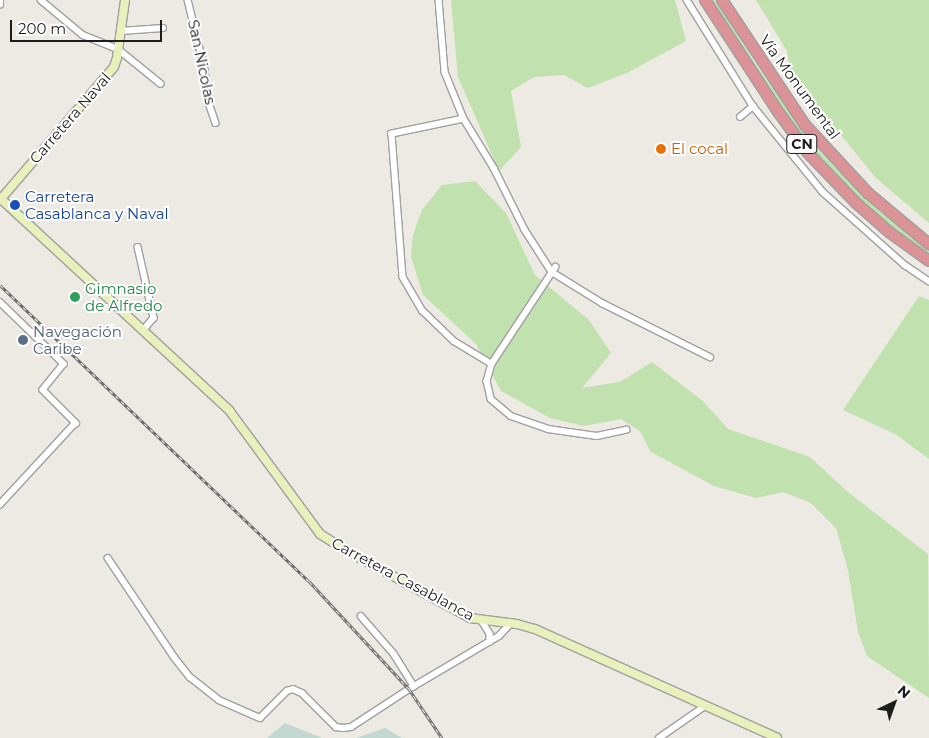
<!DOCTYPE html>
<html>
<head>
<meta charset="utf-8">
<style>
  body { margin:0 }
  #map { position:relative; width:929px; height:738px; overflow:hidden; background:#eceae3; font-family:Montserrat,sans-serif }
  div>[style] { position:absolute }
  .grass>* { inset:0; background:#c1e1ae }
  .wetland>* { inset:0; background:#c2d8d1 }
  .roads { filter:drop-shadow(1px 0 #a0a0a0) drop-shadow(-1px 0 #a0a0a0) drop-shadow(0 1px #a0a0a0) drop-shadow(0 -1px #a0a0a0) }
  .street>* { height:5.5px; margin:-2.75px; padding:0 2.75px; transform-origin:2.75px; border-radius:2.75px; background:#fff }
  .secondary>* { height:8px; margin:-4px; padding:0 4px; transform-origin:4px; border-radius:4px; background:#e8f1bc }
  .highway>* { height:10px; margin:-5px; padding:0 5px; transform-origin:5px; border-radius:5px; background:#db9398 }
  .rail>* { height:3px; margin-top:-1.5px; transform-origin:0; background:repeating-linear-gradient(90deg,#fff 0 4px,#6a6a6a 0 8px); box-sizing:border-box; border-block:1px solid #6a6a6a }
  .dots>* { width:14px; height:14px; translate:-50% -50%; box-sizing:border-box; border:2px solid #fff; border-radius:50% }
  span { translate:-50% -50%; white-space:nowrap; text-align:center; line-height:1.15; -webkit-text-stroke:4px #fff; paint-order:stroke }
  .shield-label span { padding:1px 4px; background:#fff; border:1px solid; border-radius:4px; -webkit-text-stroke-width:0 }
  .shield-label { font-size:14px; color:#1c1c1c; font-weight:700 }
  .street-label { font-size:15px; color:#1c1c1c }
  .food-label { font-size:15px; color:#c56008 }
  .left { translate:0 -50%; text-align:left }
  .transit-label { font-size:15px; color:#164399 }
  .leisure-label { font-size:15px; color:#27864d }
  .service-label { font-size:15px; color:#4e5e75 }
  .north { position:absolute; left:869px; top:678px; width:50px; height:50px; -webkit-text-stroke:4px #fff; paint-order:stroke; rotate:42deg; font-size:14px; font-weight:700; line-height:20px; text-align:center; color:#1c1c1c }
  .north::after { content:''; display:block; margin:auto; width:18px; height:22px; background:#1c1c1c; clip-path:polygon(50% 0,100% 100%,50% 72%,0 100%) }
  .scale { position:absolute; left:10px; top:20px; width:152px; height:22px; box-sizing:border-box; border:2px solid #1c1c1c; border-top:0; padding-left:6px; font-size:15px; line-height:18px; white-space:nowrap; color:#1c1c1c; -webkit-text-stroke:4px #fff; paint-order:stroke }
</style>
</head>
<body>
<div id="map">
  <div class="grass">
    <i style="clip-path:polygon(451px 0,675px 0,686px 41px,629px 72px,588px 88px,564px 75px,534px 77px,511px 91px,521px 147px,499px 171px,458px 77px)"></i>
    <i style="clip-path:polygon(709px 0,715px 0,755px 63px,813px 145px,878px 210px,929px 250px,929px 256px,876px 215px,811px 150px,791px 124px)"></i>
    <i style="clip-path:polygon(756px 0,929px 0,929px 223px,876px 178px,791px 74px,787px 51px)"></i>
    <i style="clip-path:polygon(475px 181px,506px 213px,535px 275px,589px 320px,611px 353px,582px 388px,620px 382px,652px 362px,703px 401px,728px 429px,810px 457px,849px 493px,928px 554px,929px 698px,867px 656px,858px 632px,848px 570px,836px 528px,811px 503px,783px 492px,756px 498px,714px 486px,651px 452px,640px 431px,621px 419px,584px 426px,550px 418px,501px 391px,476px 344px,423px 295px,411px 257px,413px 235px,422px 210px,442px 185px)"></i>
    <i style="clip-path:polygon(919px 296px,929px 300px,929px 459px,895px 434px,843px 410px)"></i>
  </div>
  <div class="wetland">
    <i style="clip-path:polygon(285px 723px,322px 738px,267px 738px)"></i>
    <i style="clip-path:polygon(385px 728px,402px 738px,356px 738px)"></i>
  </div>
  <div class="roads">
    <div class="street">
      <i style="left:41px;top:0;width:55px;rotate:39.8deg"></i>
      <i style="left:83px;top:35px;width:38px;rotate:22deg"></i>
      <i style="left:118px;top:49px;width:55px;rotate:39.1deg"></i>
      <i style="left:188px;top:0;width:72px;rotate:76.3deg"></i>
      <i style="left:205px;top:70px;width:33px;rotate:83deg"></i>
      <i style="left:209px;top:103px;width:21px;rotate:71deg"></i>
      <i style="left:439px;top:0;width:72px;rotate:85.2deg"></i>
      <i style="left:445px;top:72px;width:51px;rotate:68deg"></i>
      <i style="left:464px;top:119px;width:57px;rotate:58.5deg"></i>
      <i style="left:494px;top:168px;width:69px;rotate:63.4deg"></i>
      <i style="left:525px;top:230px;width:50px;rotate:57.3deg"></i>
      <i style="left:552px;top:272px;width:59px;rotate:31.8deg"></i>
      <i style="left:602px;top:303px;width:121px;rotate:26.6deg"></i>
      <i style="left:687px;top:0;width:125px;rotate:58.1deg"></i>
      <i style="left:753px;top:106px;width:111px;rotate:50.9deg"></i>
      <i style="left:823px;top:192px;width:110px;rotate:41.7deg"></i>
      <i style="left:905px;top:265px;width:29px;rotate:34deg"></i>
      <i style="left:0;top:5px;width:5px;rotate:-90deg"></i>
      <i style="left:121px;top:31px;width:42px;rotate:-4.1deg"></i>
      <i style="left:740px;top:117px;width:17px;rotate:-40deg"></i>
      <i style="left:464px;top:119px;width:74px;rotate:168.2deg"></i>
      <i style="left:392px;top:134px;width:143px;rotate:85.6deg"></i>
      <i style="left:403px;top:277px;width:39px;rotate:60deg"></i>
      <i style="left:423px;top:311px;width:43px;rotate:44.1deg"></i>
      <i style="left:454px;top:341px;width:44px;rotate:31.2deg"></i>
      <i style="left:138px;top:247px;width:73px;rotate:77.3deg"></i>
      <i style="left:154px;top:318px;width:17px;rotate:130deg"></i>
      <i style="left:556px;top:267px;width:116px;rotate:123.4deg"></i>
      <i style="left:492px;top:364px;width:18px;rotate:106deg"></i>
      <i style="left:487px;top:381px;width:18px;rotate:77deg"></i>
      <i style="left:491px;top:399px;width:26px;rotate:40deg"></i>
      <i style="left:511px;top:416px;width:39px;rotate:19deg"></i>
      <i style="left:548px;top:429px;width:49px;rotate:8.1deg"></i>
      <i style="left:597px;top:436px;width:30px;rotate:-12deg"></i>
      <i style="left:0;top:302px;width:89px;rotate:44.1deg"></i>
      <i style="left:64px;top:364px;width:33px;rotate:129deg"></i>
      <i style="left:43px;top:390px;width:47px;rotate:45deg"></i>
      <i style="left:76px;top:423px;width:112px;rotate:132.8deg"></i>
      <i style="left:108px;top:558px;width:120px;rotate:56.2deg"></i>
      <i style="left:175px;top:658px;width:24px;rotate:52deg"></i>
      <i style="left:190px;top:677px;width:37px;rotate:38deg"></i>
      <i style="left:219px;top:700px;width:45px;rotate:23.7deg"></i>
      <i style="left:260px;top:718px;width:38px;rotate:-45deg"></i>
      <i style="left:287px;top:691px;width:6px;rotate:-18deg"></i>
      <i style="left:293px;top:689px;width:10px;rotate:24deg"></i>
      <i style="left:302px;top:693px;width:48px;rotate:45deg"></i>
      <i style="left:336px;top:727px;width:7px;rotate:8deg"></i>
      <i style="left:343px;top:728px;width:8px;rotate:-7deg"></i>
      <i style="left:351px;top:727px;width:69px;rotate:-33.2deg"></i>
      <i style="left:409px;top:689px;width:104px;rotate:-30.5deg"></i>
      <i style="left:499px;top:636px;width:18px;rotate:-47deg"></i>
      <i style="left:361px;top:616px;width:50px;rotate:49deg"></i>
      <i style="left:394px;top:654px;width:38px;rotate:58deg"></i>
      <i style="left:482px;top:621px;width:15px;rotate:58deg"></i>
      <i style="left:490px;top:634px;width:8px;rotate:90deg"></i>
      <i style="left:659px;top:738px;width:56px;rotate:-34.8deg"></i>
    </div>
    <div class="secondary">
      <i style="left:0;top:198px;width:312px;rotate:42.8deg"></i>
      <i style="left:229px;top:410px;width:154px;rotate:53.7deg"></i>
      <i style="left:320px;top:534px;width:34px;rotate:32deg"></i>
      <i style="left:349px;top:552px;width:138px;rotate:28.6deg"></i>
      <i style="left:470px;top:618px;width:47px;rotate:7.3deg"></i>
      <i style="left:517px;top:624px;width:19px;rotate:16deg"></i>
      <i style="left:535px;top:629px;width:265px;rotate:24.2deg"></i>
      <i style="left:0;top:200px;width:175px;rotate:-49.4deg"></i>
      <i style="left:114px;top:67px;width:9px;rotate:-72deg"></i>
      <i style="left:117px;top:58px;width:59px;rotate:-82.1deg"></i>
    </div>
    <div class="highway">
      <i style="left:705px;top:0;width:135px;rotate:56.8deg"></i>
      <i style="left:779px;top:113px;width:49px;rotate:54.1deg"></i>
      <i style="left:808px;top:153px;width:69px;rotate:46.2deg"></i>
      <i style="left:856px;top:203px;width:44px;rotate:41.3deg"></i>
      <i style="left:889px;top:232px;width:49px;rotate:35.9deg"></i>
      <i style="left:722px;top:0;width:150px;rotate:56.4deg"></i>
      <i style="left:805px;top:125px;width:93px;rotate:47.2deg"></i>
      <i style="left:868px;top:193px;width:80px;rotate:39.9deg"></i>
    </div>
  </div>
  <div class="rail">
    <i style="left:0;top:285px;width:428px;rotate:43.8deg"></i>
    <i style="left:309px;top:581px;width:147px;rotate:47.2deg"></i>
    <i style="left:409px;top:689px;width:59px;rotate:56deg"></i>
  </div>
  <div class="dots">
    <i style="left:661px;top:149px;background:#e8710a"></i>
    <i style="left:15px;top:205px;background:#1a4fb4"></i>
    <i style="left:75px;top:297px;background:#2e9e5b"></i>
    <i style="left:23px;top:340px;background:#5c6f8a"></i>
  </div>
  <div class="shield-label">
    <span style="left:802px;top:144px">CN</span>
  </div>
  <div class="street-label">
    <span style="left:202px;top:62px;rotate:78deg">San Nicolas</span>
    <span style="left:800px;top:87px;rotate:54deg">Vía Monumental</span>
    <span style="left:70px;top:118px;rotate:-49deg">Carretera Naval</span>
    <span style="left:403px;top:579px;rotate:28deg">Carretera Casablanca</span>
  </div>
  <div class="food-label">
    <span class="left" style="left:671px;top:149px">El cocal</span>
  </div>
  <div class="transit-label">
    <span class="left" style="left:25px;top:205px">Carretera<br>Casablanca y Naval</span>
  </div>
  <div class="leisure-label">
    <span class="left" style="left:85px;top:297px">Gimnasio<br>de Alfredo</span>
  </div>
  <div class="service-label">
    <span class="left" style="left:33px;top:340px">Navegación<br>Caribe</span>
  </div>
  <div class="north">N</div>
  <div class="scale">200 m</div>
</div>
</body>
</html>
